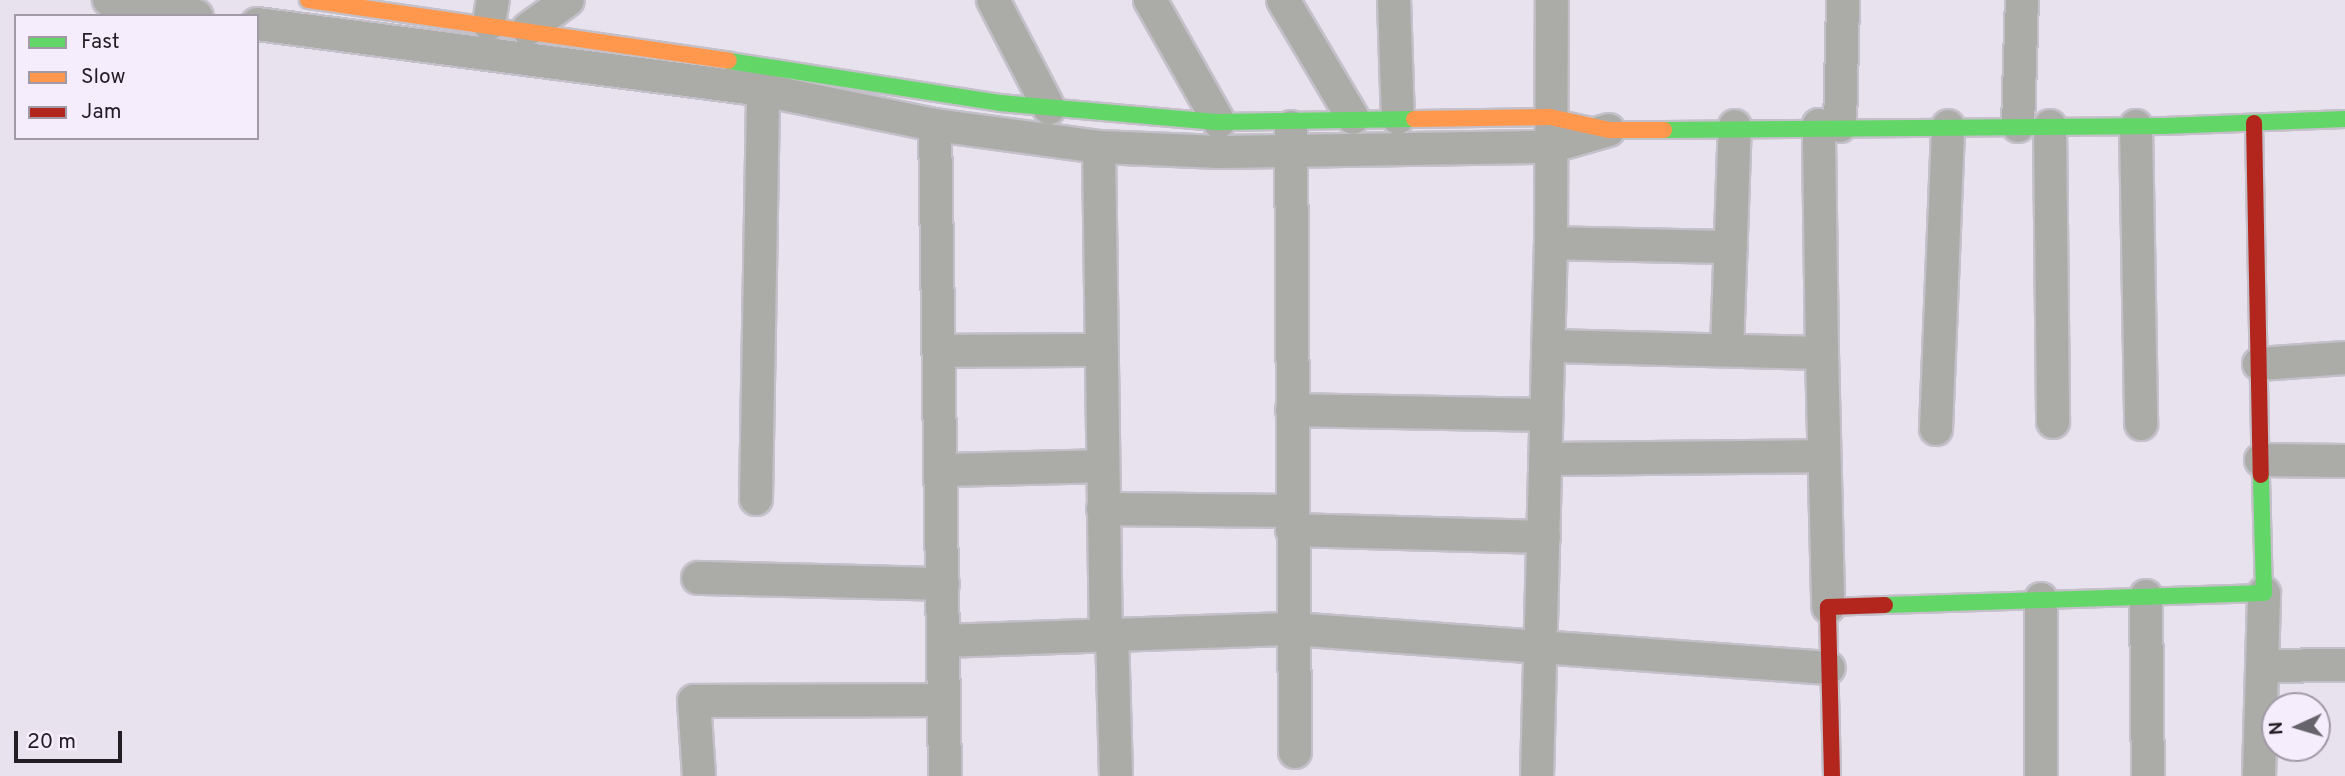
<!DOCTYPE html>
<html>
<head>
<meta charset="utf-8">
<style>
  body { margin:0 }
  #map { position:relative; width:2345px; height:776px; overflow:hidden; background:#e8e2ee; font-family:Overpass,sans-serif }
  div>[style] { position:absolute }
  .roads { filter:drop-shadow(2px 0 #c4c0c9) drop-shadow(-2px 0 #c4c0c9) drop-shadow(0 2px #c4c0c9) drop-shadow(0 -2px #c4c0c9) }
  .street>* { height:32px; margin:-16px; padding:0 16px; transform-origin:16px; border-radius:16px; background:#abaca8 }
  .fast>* { height:16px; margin:-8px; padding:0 8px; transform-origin:8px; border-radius:8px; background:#63d668 }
  .slow>* { height:16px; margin:-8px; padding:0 8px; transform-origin:8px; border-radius:8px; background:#ff974d }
  .jam>* { height:16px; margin:-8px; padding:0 8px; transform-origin:8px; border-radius:8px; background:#b3261e }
  span { translate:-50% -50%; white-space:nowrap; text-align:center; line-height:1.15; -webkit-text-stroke:5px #f5ecfc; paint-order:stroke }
  .legend { position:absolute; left:14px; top:14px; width:245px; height:126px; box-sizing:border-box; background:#f5ecfc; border:2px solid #a19aa6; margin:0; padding:9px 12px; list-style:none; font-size:21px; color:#221e25 }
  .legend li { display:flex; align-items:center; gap:14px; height:35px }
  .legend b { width:35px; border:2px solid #a19aa6 }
  .north { position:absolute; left:2261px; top:692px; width:70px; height:70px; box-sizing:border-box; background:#f5ecfc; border:2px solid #a19aa6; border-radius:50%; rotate:266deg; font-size:19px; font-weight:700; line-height:28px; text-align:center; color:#221e25 }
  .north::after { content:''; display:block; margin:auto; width:24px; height:32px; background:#67636b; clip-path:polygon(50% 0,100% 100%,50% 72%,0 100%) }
  .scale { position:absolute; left:14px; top:731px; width:108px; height:32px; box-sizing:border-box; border:4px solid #221e25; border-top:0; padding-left:9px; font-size:21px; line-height:24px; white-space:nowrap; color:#221e25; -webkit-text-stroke:5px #f5ecfc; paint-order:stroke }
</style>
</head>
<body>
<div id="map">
  <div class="roads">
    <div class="street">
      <i style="left:109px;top:0;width:89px;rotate:10.3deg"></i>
      <i style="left:993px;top:0;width:122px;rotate:62.6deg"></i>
      <i style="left:1150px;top:0;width:140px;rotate:60.5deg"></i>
      <i style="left:1283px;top:0;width:137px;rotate:59.3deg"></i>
      <i style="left:1394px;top:0;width:118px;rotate:88.1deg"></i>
      <i style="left:257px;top:24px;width:510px;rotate:7.43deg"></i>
      <i style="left:763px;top:90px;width:176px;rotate:11.5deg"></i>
      <i style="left:935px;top:125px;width:165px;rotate:7.6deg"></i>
      <i style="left:1099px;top:147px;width:121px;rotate:2.4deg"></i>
      <i style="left:1220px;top:152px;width:330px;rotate:-0.9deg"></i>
      <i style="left:1550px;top:147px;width:61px;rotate:-16.1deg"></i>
      <i style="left:489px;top:24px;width:24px;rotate:-81deg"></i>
      <i style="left:528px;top:29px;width:49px;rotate:-35.9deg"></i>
      <i style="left:935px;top:125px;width:651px;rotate:89.12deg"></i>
      <i style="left:1840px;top:126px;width:126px;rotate:-88.6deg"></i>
      <i style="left:2018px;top:126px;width:126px;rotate:-88.2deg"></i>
      <i style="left:2050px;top:126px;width:296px;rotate:89.4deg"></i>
      <i style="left:2136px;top:126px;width:298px;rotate:89deg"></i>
      <i style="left:1291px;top:127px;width:625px;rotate:89.63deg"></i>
      <i style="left:1099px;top:147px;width:485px;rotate:89.2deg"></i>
      <i style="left:1551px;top:243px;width:180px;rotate:1.3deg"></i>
      <i style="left:1548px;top:346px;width:274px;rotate:1.5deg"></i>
      <i style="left:1822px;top:353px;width:228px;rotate:-90.8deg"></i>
      <i style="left:1727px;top:350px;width:224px;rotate:-88deg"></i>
      <i style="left:942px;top:351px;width:159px;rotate:-0.4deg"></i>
      <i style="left:1822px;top:353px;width:254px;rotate:88.6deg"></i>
      <i style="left:2259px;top:364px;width:86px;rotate:-4deg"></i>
      <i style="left:1292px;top:410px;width:254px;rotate:1.1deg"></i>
      <i style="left:1936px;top:429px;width:303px;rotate:-87.7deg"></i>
      <i style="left:1545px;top:459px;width:278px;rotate:-0.6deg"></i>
      <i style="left:2261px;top:460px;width:84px;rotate:0.7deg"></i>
      <i style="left:942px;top:470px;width:161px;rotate:-1.4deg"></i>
      <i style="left:756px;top:499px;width:409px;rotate:-89deg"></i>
      <i style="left:1103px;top:509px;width:189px;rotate:0.6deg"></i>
      <i style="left:1292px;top:530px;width:252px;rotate:1.6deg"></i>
      <i style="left:698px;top:578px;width:245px;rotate:1.4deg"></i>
      <i style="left:2146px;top:596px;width:180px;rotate:89.4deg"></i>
      <i style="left:1112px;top:632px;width:144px;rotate:88.4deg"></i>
      <i style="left:944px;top:641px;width:349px;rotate:-2deg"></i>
      <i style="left:1293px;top:629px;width:537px;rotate:4.16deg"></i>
      <i style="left:2262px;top:666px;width:83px;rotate:-0.7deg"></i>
      <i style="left:699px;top:776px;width:75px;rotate:-93.8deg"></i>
      <i style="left:694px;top:701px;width:250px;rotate:-0.2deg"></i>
      <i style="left:1537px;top:776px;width:533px;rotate:-88.5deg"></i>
      <i style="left:1551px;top:243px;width:243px;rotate:-89.8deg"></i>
      <i style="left:2041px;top:776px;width:177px;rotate:-90deg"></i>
      <i style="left:2259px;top:776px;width:183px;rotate:-88.4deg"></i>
    </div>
    <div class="fast">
      <i style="left:729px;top:61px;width:274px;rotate:8.8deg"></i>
      <i style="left:1000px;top:103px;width:220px;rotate:5deg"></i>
      <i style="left:1219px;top:122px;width:195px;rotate:-0.9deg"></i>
      <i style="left:1664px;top:130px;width:500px;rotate:-0.46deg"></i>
      <i style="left:2164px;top:126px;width:181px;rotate:-2.2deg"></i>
      <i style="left:1885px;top:605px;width:379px;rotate:-1.8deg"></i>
      <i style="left:2264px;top:593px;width:118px;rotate:-91.5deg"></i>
    </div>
    <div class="slow">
      <i style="left:308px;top:0;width:425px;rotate:8.2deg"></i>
      <i style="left:1414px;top:119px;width:136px;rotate:-0.8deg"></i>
      <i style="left:1550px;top:117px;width:60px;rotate:12.4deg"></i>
      <i style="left:1609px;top:130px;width:55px"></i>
    </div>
    <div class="jam">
      <i style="left:2254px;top:123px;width:352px;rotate:88.9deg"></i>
      <i style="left:1832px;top:776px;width:169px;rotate:-91.4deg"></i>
      <i style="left:1828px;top:607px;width:57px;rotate:-2deg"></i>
    </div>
  </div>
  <ul class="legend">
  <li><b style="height:9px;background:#63d668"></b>Fast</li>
  <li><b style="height:9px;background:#ff974d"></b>Slow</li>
  <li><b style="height:9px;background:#b3261e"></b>Jam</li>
  </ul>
  <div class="north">N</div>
  <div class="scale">20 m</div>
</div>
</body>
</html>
